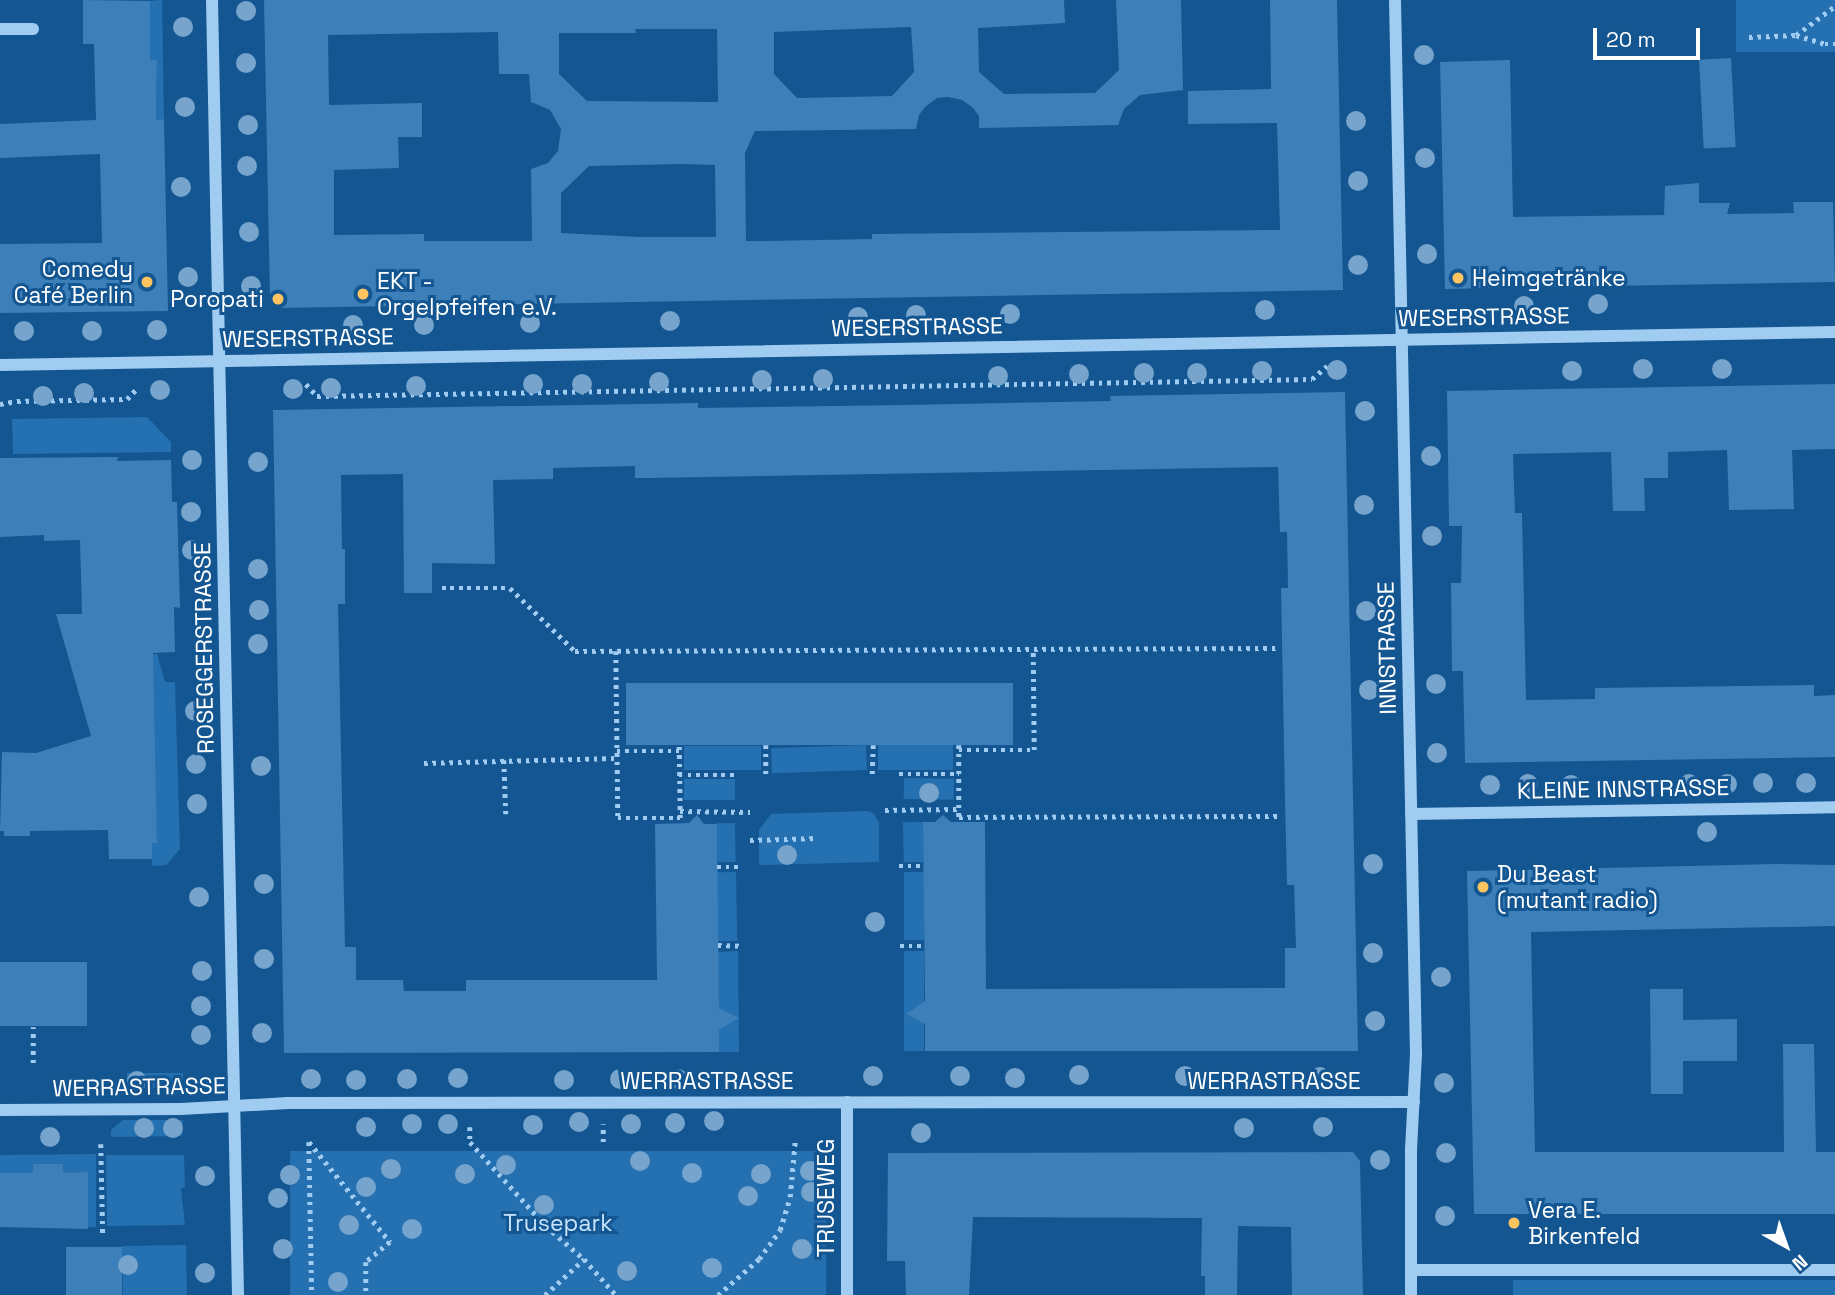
<!DOCTYPE html>
<html>
<head>
<meta charset="utf-8">
<style>
  body { margin:0 }
  #map { position:relative; width:1835px; height:1295px; overflow:hidden; background:#135691; font-family:"Space Grotesk",sans-serif }
  div>[style] { position:absolute }
  .green>* { inset:0; background:#2570b0; transform-origin:0 0 }
  .building>* { inset:0; background:#3c7fb9; transform-origin:0 0 }
  .path>* { height:4.5px; margin-top:-2.25px; transform-origin:0; background:repeating-linear-gradient(90deg,#a0ccf2 0 3.5px,transparent 0 8.5px) }
  .minor>* { height:12px; margin:-6px; padding:0 6px; transform-origin:6px; border-radius:6px; background:#a0ccf2 }
  .trees>* { width:20px; height:20px; margin:-10px; border-radius:50%; background:#76a4cc }
  .dots>* { width:19px; height:19px; translate:-50% -50%; box-sizing:border-box; border:4px solid #135691; border-radius:50% }
  span { translate:-50% -50%; white-space:nowrap; text-align:center; line-height:1.15; -webkit-text-stroke:6px #135691; paint-order:stroke }
  .poi-label { font-size:23px; color:#fff }
  .right { translate:-100% -50%; text-align:right }
  .left { translate:0 -50%; text-align:left }
  .street-label { font-size:23px; color:#fff }
  .park-label { font-size:23px; color:#c7e4fc }
  .north { position:absolute; left:1751px; top:1211px; width:70px; height:70px; -webkit-text-stroke:5px #135691; paint-order:stroke; rotate:140deg; font-size:19px; font-weight:700; line-height:28px; text-align:center; color:#fff }
  .north::after { content:''; display:block; margin:auto; width:24px; height:32px; background:#fff; clip-path:polygon(50% 0,100% 100%,50% 72%,0 100%) }
  .scale { position:absolute; left:1593px; top:28px; width:107px; height:32px; box-sizing:border-box; border:4px solid #fff; border-top:0; padding-left:9px; font-size:21px; line-height:24px; white-space:nowrap; color:#fff; -webkit-text-stroke:5px #135691; paint-order:stroke }
</style>
</head>
<body>
<div id="map">
  <div class="green">
    <i style="clip-path:polygon(162px 0,164px 119px,156px 120px,157px 60px,150px 60px,150px 1px)"></i>
    <i style="left:1736px;top:0;width:99px;height:52px"></i>
    <i style="clip-path:polygon(147px 417px,171px 442px,171px 452px,13px 454px,12px 419px)"></i>
    <i style="clip-path:polygon(151px 654px,157px 654px,165px 682px,175px 682px,180px 849px,166px 865px,152px 866px,152px 843px,157px 843px)"></i>
    <i style="left:866px;top:745px;width:25px;height:95px;rotate:88deg"></i>
    <i style="left:878px;top:745px;width:75px;height:25px"></i>
    <i style="left:684px;top:746px;width:77px;height:24px"></i>
    <i style="left:904px;top:778px;width:50px;height:21px;rotate:1deg"></i>
    <i style="left:684px;top:779px;width:51px;height:21px"></i>
    <i style="clip-path:polygon(867px 811px,873px 813px,879px 822px,879px 862px,759px 865px,759px 830px,771px 814px)"></i>
    <i style="left:923px;top:822px;width:40px;height:20px;rotate:89deg"></i>
    <i style="left:735px;top:823px;width:39px;height:18px;rotate:89deg"></i>
    <i style="left:736px;top:872px;width:69px;height:19px;rotate:89deg"></i>
    <i style="left:904px;top:872px;width:20px;height:68px"></i>
    <i style="clip-path:polygon(738px 951px,739px 1052px,719px 1052px,719px 1030px,727px 1013px,719px 1008px,718px 952px)"></i>
    <i style="left:904px;top:951px;width:20px;height:100px"></i>
    <i style="left:127px;top:1073px;width:56px;height:15px"></i>
    <i style="clip-path:polygon(123px 1120px,183px 1120px,182px 1136px,111px 1137px,111px 1130px)"></i>
    <i style="left:290px;top:1151px;width:536px;height:144px"></i>
    <i style="clip-path:polygon(96px 1154px,96px 1227px,88px 1227px,87px 1173px,63px 1173px,33px 1164px,33px 1173px,0 1173px,0 1155px)"></i>
    <i style="clip-path:polygon(106px 1155px,184px 1155px,185px 1188px,181px 1188px,185px 1225px,107px 1226px)"></i>
    <i style="left:186px;top:1245px;width:50px;height:64px;rotate:89deg"></i>
    <i style="left:1513px;top:1280px;width:322px;height:15px"></i>
  </div>
  <div class="building">
    <i style="clip-path:polygon(83px 0,150px 1px,150px 60px,157px 60px,156px 120px,164px 119px,168px 311px,0 313px,0 244px,102px 243px,100px 154px,0 158px,0 124px,96px 120px,94px 44px,83px 44px)"></i>
    <i style="clip-path:polygon(evenodd,264px 0,1064px 0,1065px 23px,978px 28px,979px 72px,1004px 94px,1095px 93px,1119px 70px,1116px 0,1181px 0,1183px 90px,1140px 95px,1124px 109px,1118px 125px,979px 128px,979px 116px,972px 107px,962px 100px,948px 97px,937px 98px,925px 107px,919px 115px,916px 129px,755px 131px,745px 153px,746px 241px,766px 241px,872px 239px,872px 234px,1280px 230px,1277px 123px,1188px 124px,1188px 91px,1271px 89px,1270px 0,1337px 0,1343px 290px,279px 308px,270px 299px,264px 0,911px 27px,914px 72px,892px 96px,797px 98px,774px 74px,774px 32px,911px 27px,264px 0,635px 29px,717px 29px,718px 102px,587px 101px,559px 74px,559px 33px,636px 33px,635px 29px,264px 0,498px 32px,499px 74px,529px 74px,531px 102px,550px 110px,561px 129px,558px 151px,548px 163px,531px 169px,532px 241px,424px 241px,424px 234px,334px 235px,334px 170px,399px 168px,398px 137px,422px 137px,422px 103px,329px 105px,328px 35px,498px 32px,264px 0,682px 164px,715px 165px,716px 237px,639px 237px,561px 233px,561px 193px,589px 166px,682px 164px)"></i>
    <i style="left:1731px;top:58px;width:89px;height:32px;rotate:87deg"></i>
    <i style="clip-path:polygon(1510px 60px,1513px 217px,1664px 215px,1665px 186px,1699px 183px,1699px 203px,1730px 203px,1727px 214px,1794px 213px,1793px 202px,1833px 202px,1835px 282px,1445px 289px,1440px 62px)"></i>
    <i style="clip-path:polygon(1835px 384px,1835px 449px,1792px 450px,1794px 509px,1729px 510px,1727px 450px,1668px 452px,1668px 478px,1644px 478px,1645px 511px,1613px 511px,1611px 452px,1513px 454px,1515px 513px,1522px 513px,1526px 700px,1595px 699px,1595px 688px,1814px 685px,1814px 696px,1835px 695px,1835px 757px,1465px 763px,1463px 671px,1452px 671px,1451px 583px,1461px 583px,1462px 526px,1449px 526px,1447px 391px)"></i>
    <i style="clip-path:polygon(1345px 392px,1358px 1051px,925px 1051px,925px 1024px,906px 1014px,925px 1001px,923px 822px,935px 822px,943px 815px,951px 822px,985px 822px,986px 989px,1285px 988px,1285px 948px,1296px 948px,1294px 885px,1287px 885px,1285px 800px,1281px 588px,1288px 588px,1287px 532px,1280px 532px,1278px 467px,649px 478px,635px 478px,635px 466px,553px 468px,553px 479px,493px 480px,495px 564px,432px 563px,432px 593px,404px 593px,403px 474px,341px 475px,342px 549px,345px 549px,345px 604px,338px 604px,345px 947px,356px 947px,356px 980px,403px 980px,404px 991px,466px 991px,466px 980px,657px 980px,655px 824px,689px 823px,697px 815px,704px 824px,717px 824px,719px 1008px,739px 1018px,719px 1030px,719px 1052px,284px 1053px,273px 410px,698px 403px,698px 408px,904px 405px,1111px 401px,1110px 396px)"></i>
    <i style="clip-path:polygon(118px 457px,117px 461px,171px 460px,172px 502px,177px 502px,180px 608px,174px 607px,175px 652px,153px 653px,157px 843px,152px 843px,152px 859px,109px 859px,108px 830px,30px 831px,30px 836px,4px 836px,4px 831px,0 831px,2px 752px,36px 753px,91px 736px,56px 614px,82px 614px,80px 540px,44px 541px,44px 535px,0 537px,0 458px)"></i>
    <i style="left:1013px;top:683px;width:62px;height:387px;rotate:90deg"></i>
    <i style="clip-path:polygon(1776px 864px,1835px 865px,1835px 926px,1531px 932px,1535px 1152px,1784px 1152px,1783px 1044px,1814px 1044px,1816px 1152px,1835px 1152px,1835px 1214px,1474px 1214px,1467px 871px)"></i>
    <i style="left:0;top:962px;width:87px;height:64px"></i>
    <i style="clip-path:polygon(1650px 989px,1683px 989px,1683px 1020px,1737px 1019px,1737px 1061px,1683px 1061px,1683px 1094px,1651px 1094px)"></i>
    <i style="clip-path:polygon(1353px 1152px,1360px 1161px,1363px 1295px,1292px 1295px,1291px 1227px,1238px 1226px,1237px 1295px,1205px 1295px,1205px 1276px,1201px 1276px,1202px 1218px,973px 1217px,969px 1295px,906px 1295px,905px 1261px,887px 1261px,888px 1153px)"></i>
    <i style="clip-path:polygon(33px 1164px,63px 1164px,63px 1173px,88px 1172px,88px 1229px,0 1227px,0 1173px,33px 1173px)"></i>
    <i style="left:122px;top:1247px;width:48px;height:56px;rotate:90deg"></i>
  </div>
  <div class="path">
    <i style="left:1796px;top:35px;width:30px;rotate:17deg"></i>
    <i style="left:1825px;top:44px;width:10px"></i>
    <i style="left:1749px;top:37px;width:47px;rotate:-2.4deg"></i>
    <i style="left:1796px;top:35px;width:49px;rotate:-36.6deg"></i>
    <i style="left:306px;top:384px;width:16px;rotate:47deg"></i>
    <i style="left:317px;top:396px;width:995px;rotate:-0.98deg"></i>
    <i style="left:1312px;top:379px;width:20px;rotate:-41deg"></i>
    <i style="left:0;top:404px;width:17px;rotate:-10deg"></i>
    <i style="left:17px;top:401px;width:110px;rotate:-1deg"></i>
    <i style="left:127px;top:399px;width:16px;rotate:-47deg"></i>
    <i style="left:442px;top:588px;width:68px"></i>
    <i style="left:510px;top:588px;width:91px;rotate:44.1deg"></i>
    <i style="left:575px;top:651px;width:701px;rotate:-0.25deg"></i>
    <i style="left:616px;top:651px;width:167px;rotate:89.3deg"></i>
    <i style="left:618px;top:818px;width:62px"></i>
    <i style="left:680px;top:818px;width:72px;rotate:-90.8deg"></i>
    <i style="left:766px;top:745px;width:30px;rotate:90deg"></i>
    <i style="left:959px;top:745px;width:72px;rotate:90deg"></i>
    <i style="left:959px;top:817px;width:321px;rotate:-0.2deg"></i>
    <i style="left:959px;top:750px;width:75px"></i>
    <i style="left:1034px;top:750px;width:102px;rotate:-90.6deg"></i>
    <i style="left:617px;top:751px;width:62px"></i>
    <i style="left:504px;top:760px;width:54px;rotate:87.9deg"></i>
    <i style="left:424px;top:763px;width:193px;rotate:-1.5deg"></i>
    <i style="left:872px;top:774px;width:29px;rotate:-88deg"></i>
    <i style="left:899px;top:774px;width:60px"></i>
    <i style="left:679px;top:775px;width:58px"></i>
    <i style="left:885px;top:810px;width:74px;rotate:-0.8deg"></i>
    <i style="left:680px;top:811px;width:70px;rotate:0.8deg"></i>
    <i style="left:750px;top:840px;width:67px;rotate:-1.7deg"></i>
    <i style="left:899px;top:866px;width:25px"></i>
    <i style="left:717px;top:867px;width:22px"></i>
    <i style="left:718px;top:945px;width:23px;rotate:2deg"></i>
    <i style="left:900px;top:946px;width:24px"></i>
    <i style="left:33px;top:1063px;width:36px;rotate:-90deg"></i>
    <i style="left:470px;top:1127px;width:15px;rotate:90deg"></i>
    <i style="left:470px;top:1142px;width:113px;rotate:47.9deg"></i>
    <i style="left:546px;top:1226px;width:50px;rotate:41deg"></i>
    <i style="left:584px;top:1259px;width:48px;rotate:48.4deg"></i>
    <i style="left:309px;top:1142px;width:129px;rotate:51deg"></i>
    <i style="left:390px;top:1242px;width:31px;rotate:140deg"></i>
    <i style="left:366px;top:1262px;width:33px;rotate:90deg"></i>
    <i style="left:309px;top:1142px;width:153px;rotate:88.9deg"></i>
    <i style="left:603px;top:1142px;width:18px;rotate:-90deg"></i>
    <i style="left:101px;top:1144px;width:92px;rotate:88.8deg"></i>
    <i style="left:545px;top:1295px;width:53px;rotate:-42.7deg"></i>
    <i style="left:718px;top:1295px;width:55px;rotate:-41.3deg"></i>
    <i style="left:759px;top:1259px;width:36px;rotate:-54deg"></i>
    <i style="left:780px;top:1230px;width:34px;rotate:-73deg"></i>
    <i style="left:790px;top:1197px;width:56px;rotate:-84.9deg"></i>
  </div>
  <div class="minor">
    <i style="left:212px;top:0;width:1295px;rotate:88.85deg"></i>
    <i style="left:1395px;top:0;width:1054px;rotate:88.86deg"></i>
    <i style="left:1416px;top:1054px;width:94px;rotate:93deg"></i>
    <i style="left:1411px;top:1148px;width:147px;rotate:90deg"></i>
    <i style="left:0;top:29px;width:33px"></i>
    <i style="left:0;top:365px;width:1835px;rotate:-1.03deg"></i>
    <i style="left:1411px;top:814px;width:424px;rotate:-0.9deg"></i>
    <i style="left:847px;top:1102px;width:193px;rotate:90deg"></i>
    <i style="left:0;top:1110px;width:181px;rotate:-0.3deg"></i>
    <i style="left:181px;top:1109px;width:107px;rotate:-3.2deg"></i>
    <i style="left:288px;top:1103px;width:1126px;rotate:-0.05deg"></i>
    <i style="left:1412px;top:1270px;width:423px"></i>
  </div>
  <div class="trees">
    <i style="left:246px;top:11px"></i>
    <i style="left:183px;top:27px"></i>
    <i style="left:1424px;top:55px"></i>
    <i style="left:246px;top:63px"></i>
    <i style="left:185px;top:107px"></i>
    <i style="left:1356px;top:121px"></i>
    <i style="left:248px;top:125px"></i>
    <i style="left:1425px;top:158px"></i>
    <i style="left:247px;top:166px"></i>
    <i style="left:1358px;top:181px"></i>
    <i style="left:181px;top:187px"></i>
    <i style="left:249px;top:232px"></i>
    <i style="left:1427px;top:254px"></i>
    <i style="left:1358px;top:265px"></i>
    <i style="left:188px;top:277px"></i>
    <i style="left:251px;top:286px"></i>
    <i style="left:1598px;top:304px"></i>
    <i style="left:1524px;top:306px"></i>
    <i style="left:1265px;top:310px"></i>
    <i style="left:1010px;top:314px"></i>
    <i style="left:916px;top:315px"></i>
    <i style="left:858px;top:317px"></i>
    <i style="left:670px;top:321px"></i>
    <i style="left:530px;top:323px"></i>
    <i style="left:353px;top:325px"></i>
    <i style="left:424px;top:325px"></i>
    <i style="left:157px;top:330px"></i>
    <i style="left:24px;top:331px"></i>
    <i style="left:92px;top:331px"></i>
    <i style="left:1643px;top:369px"></i>
    <i style="left:1722px;top:369px"></i>
    <i style="left:1337px;top:370px"></i>
    <i style="left:1262px;top:371px"></i>
    <i style="left:1572px;top:371px"></i>
    <i style="left:1144px;top:373px"></i>
    <i style="left:1197px;top:373px"></i>
    <i style="left:1079px;top:374px"></i>
    <i style="left:998px;top:376px"></i>
    <i style="left:823px;top:379px"></i>
    <i style="left:762px;top:380px"></i>
    <i style="left:659px;top:382px"></i>
    <i style="left:533px;top:384px"></i>
    <i style="left:582px;top:384px"></i>
    <i style="left:416px;top:386px"></i>
    <i style="left:331px;top:388px"></i>
    <i style="left:293px;top:389px"></i>
    <i style="left:160px;top:390px"></i>
    <i style="left:84px;top:393px"></i>
    <i style="left:43px;top:396px"></i>
    <i style="left:1365px;top:411px"></i>
    <i style="left:1431px;top:456px"></i>
    <i style="left:192px;top:460px"></i>
    <i style="left:258px;top:462px"></i>
    <i style="left:1364px;top:505px"></i>
    <i style="left:191px;top:512px"></i>
    <i style="left:1432px;top:536px"></i>
    <i style="left:192px;top:550px"></i>
    <i style="left:258px;top:569px"></i>
    <i style="left:259px;top:610px"></i>
    <i style="left:1366px;top:611px"></i>
    <i style="left:258px;top:644px"></i>
    <i style="left:1436px;top:684px"></i>
    <i style="left:1369px;top:690px"></i>
    <i style="left:195px;top:711px"></i>
    <i style="left:1437px;top:753px"></i>
    <i style="left:196px;top:764px"></i>
    <i style="left:261px;top:766px"></i>
    <i style="left:1763px;top:783px"></i>
    <i style="left:1806px;top:783px"></i>
    <i style="left:1528px;top:784px"></i>
    <i style="left:1689px;top:784px"></i>
    <i style="left:1727px;top:784px"></i>
    <i style="left:1490px;top:785px"></i>
    <i style="left:1571px;top:785px"></i>
    <i style="left:929px;top:793px"></i>
    <i style="left:197px;top:804px"></i>
    <i style="left:1707px;top:832px"></i>
    <i style="left:787px;top:855px"></i>
    <i style="left:1373px;top:864px"></i>
    <i style="left:264px;top:884px"></i>
    <i style="left:199px;top:897px"></i>
    <i style="left:875px;top:922px"></i>
    <i style="left:1373px;top:953px"></i>
    <i style="left:264px;top:959px"></i>
    <i style="left:202px;top:971px"></i>
    <i style="left:1441px;top:977px"></i>
    <i style="left:201px;top:1006px"></i>
    <i style="left:1375px;top:1021px"></i>
    <i style="left:262px;top:1033px"></i>
    <i style="left:201px;top:1035px"></i>
    <i style="left:1079px;top:1075px"></i>
    <i style="left:873px;top:1076px"></i>
    <i style="left:960px;top:1076px"></i>
    <i style="left:1185px;top:1076px"></i>
    <i style="left:1320px;top:1077px"></i>
    <i style="left:458px;top:1078px"></i>
    <i style="left:1015px;top:1078px"></i>
    <i style="left:311px;top:1079px"></i>
    <i style="left:407px;top:1079px"></i>
    <i style="left:620px;top:1079px"></i>
    <i style="left:678px;top:1079px"></i>
    <i style="left:356px;top:1080px"></i>
    <i style="left:564px;top:1080px"></i>
    <i style="left:137px;top:1081px"></i>
    <i style="left:1444px;top:1083px"></i>
    <i style="left:714px;top:1121px"></i>
    <i style="left:579px;top:1122px"></i>
    <i style="left:675px;top:1123px"></i>
    <i style="left:412px;top:1124px"></i>
    <i style="left:448px;top:1124px"></i>
    <i style="left:631px;top:1124px"></i>
    <i style="left:533px;top:1125px"></i>
    <i style="left:366px;top:1127px"></i>
    <i style="left:1323px;top:1127px"></i>
    <i style="left:144px;top:1128px"></i>
    <i style="left:173px;top:1128px"></i>
    <i style="left:1244px;top:1128px"></i>
    <i style="left:921px;top:1133px"></i>
    <i style="left:50px;top:1137px"></i>
    <i style="left:1446px;top:1153px"></i>
    <i style="left:1380px;top:1160px"></i>
    <i style="left:640px;top:1161px"></i>
    <i style="left:506px;top:1165px"></i>
    <i style="left:391px;top:1169px"></i>
    <i style="left:810px;top:1171px"></i>
    <i style="left:692px;top:1173px"></i>
    <i style="left:465px;top:1174px"></i>
    <i style="left:761px;top:1174px"></i>
    <i style="left:290px;top:1175px"></i>
    <i style="left:205px;top:1176px"></i>
    <i style="left:366px;top:1187px"></i>
    <i style="left:811px;top:1192px"></i>
    <i style="left:748px;top:1196px"></i>
    <i style="left:278px;top:1198px"></i>
    <i style="left:544px;top:1205px"></i>
    <i style="left:1445px;top:1216px"></i>
    <i style="left:349px;top:1225px"></i>
    <i style="left:412px;top:1229px"></i>
    <i style="left:283px;top:1249px"></i>
    <i style="left:802px;top:1249px"></i>
    <i style="left:128px;top:1265px"></i>
    <i style="left:712px;top:1268px"></i>
    <i style="left:627px;top:1271px"></i>
    <i style="left:205px;top:1273px"></i>
    <i style="left:338px;top:1282px"></i>
  </div>
  <div class="dots">
    <i style="left:1458px;top:278px;background:#ffc360"></i>
    <i style="left:147px;top:282px;background:#ffc360"></i>
    <i style="left:363px;top:294px;background:#ffc360"></i>
    <i style="left:278px;top:299px;background:#ffc360"></i>
    <i style="left:1483px;top:887px;background:#ffc360"></i>
    <i style="left:1514px;top:1223px;background:#ffc360"></i>
  </div>
  <div class="poi-label">
    <span class="right" style="left:133px;top:282px">Comedy<br>Café Berlin</span>
    <span class="left" style="left:1472px;top:278px">Heimgetränke</span>
    <span class="left" style="left:377px;top:294px">EKT -<br>Orgelpfeifen e.V.</span>
    <span class="right" style="left:264px;top:299px">Poropati</span>
    <span class="left" style="left:1497px;top:887px">Du Beast<br>(mutant radio)</span>
    <span class="left" style="left:1528px;top:1223px">Vera E.<br>Birkenfeld</span>
  </div>
  <div class="street-label">
    <span style="left:1484px;top:317px;rotate:-1deg">WESERSTRASSE</span>
    <span style="left:917px;top:327px;rotate:-1deg">WESERSTRASSE</span>
    <span style="left:308px;top:338px;rotate:-1deg">WESERSTRASSE</span>
    <span style="left:204px;top:648px;rotate:-91deg">ROSEGGERSTRASSE</span>
    <span style="left:1387px;top:648px;rotate:-91deg">INNSTRASSE</span>
    <span style="left:1623px;top:789px;rotate:-1deg">KLEINE INNSTRASSE</span>
    <span style="left:707px;top:1081px">WERRASTRASSE</span>
    <span style="left:1274px;top:1081px">WERRASTRASSE</span>
    <span style="left:139px;top:1087px;rotate:-1deg">WERRASTRASSE</span>
    <span style="left:826px;top:1198px;rotate:-90deg">TRUSEWEG</span>
  </div>
  <div class="park-label">
    <span style="left:558px;top:1223px">Trusepark</span>
  </div>
  <div class="north">N</div>
  <div class="scale">20 m</div>
</div>
</body>
</html>
